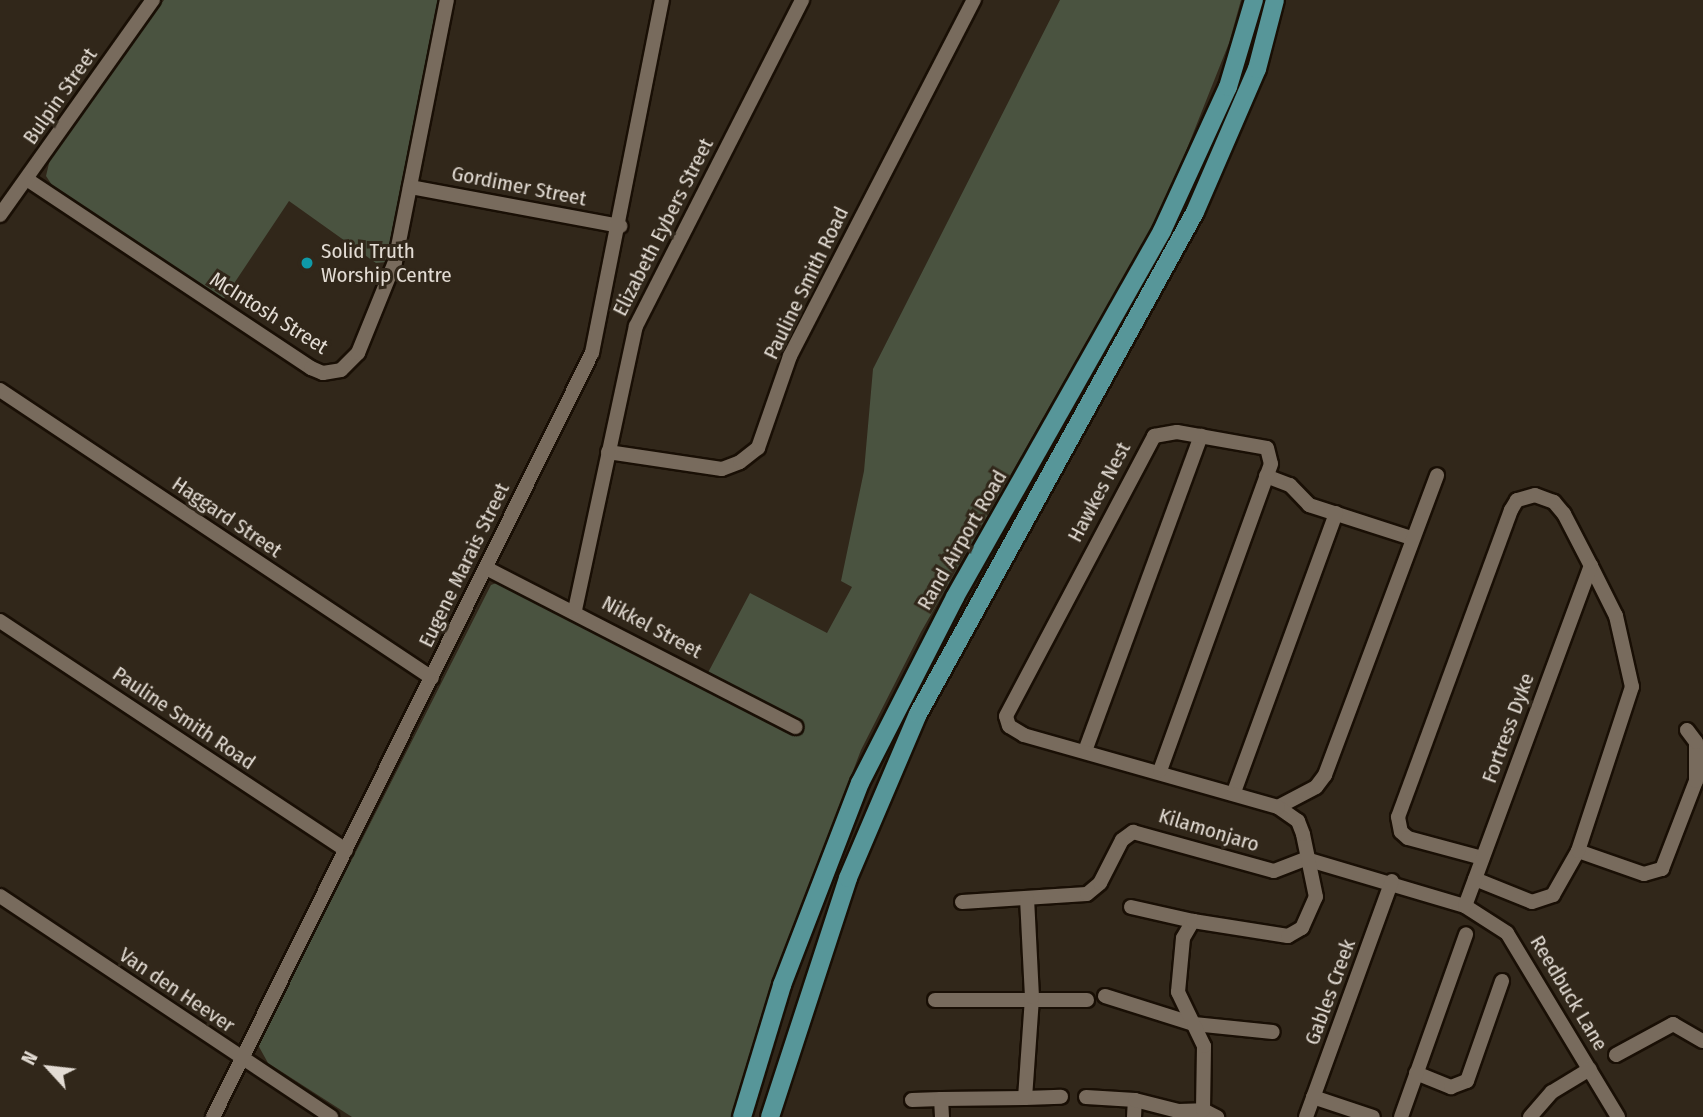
<!DOCTYPE html>
<html>
<head>
<meta charset="utf-8">
<style>
  body { margin:0 }
  #map { position:relative; width:1703px; height:1117px; overflow:hidden; background:#31271a; font-family:"Fira Sans Condensed",sans-serif }
  div>[style] { position:absolute }
  .green>* { inset:0; background:#4a5340 }
  .roads { filter:drop-shadow(2px 0 #190f05) drop-shadow(-2px 0 #190f05) drop-shadow(0 2px #190f05) drop-shadow(0 -2px #190f05) }
  .street>* { height:14px; margin:-7px; padding:0 7px; transform-origin:7px; border-radius:7px; background:#786b5d }
  .primary>* { height:18px; margin:-9px; padding:0 9px; transform-origin:9px; border-radius:9px; background:#579699 }
  .dots>* { width:19px; height:19px; translate:-50% -50%; box-sizing:border-box; border:4px solid #31271a; border-radius:50% }
  span { translate:-50% -50%; white-space:nowrap; text-align:center; line-height:1.15; -webkit-text-stroke:6px #31271a; paint-order:stroke }
  .street-label { font-size:21px; color:#e3dcd4 }
  .poi-label { font-size:21px; color:#e3dcd4 }
  .left { translate:0 -50%; text-align:left }
  .north { position:absolute; left:14px; top:1033px; width:70px; height:70px; -webkit-text-stroke:5px #31271a; paint-order:stroke; rotate:297deg; font-size:19px; font-weight:700; line-height:28px; text-align:center; color:#e3dcd4 }
  .north::after { content:''; display:block; margin:auto; width:24px; height:32px; background:#e3dcd4; clip-path:polygon(50% 0,100% 100%,50% 72%,0 100%) }
</style>
</head>
<body>
<div id="map">
  <div class="green">
    <i style="clip-path:polygon(164px 0,440px 0,387px 262px,376px 263px,289px 201px,223px 300px,52px 185px,46px 176px,50px 159px)"></i>
    <i style="clip-path:polygon(1060px 0,1241px 0,1229px 43px,1165px 204px,921px 632px,861px 750px,774px 978px,733px 1117px,352px 1117px,268px 1063px,258px 1045px,491px 585px,499px 582px,701px 686px,750px 593px,827px 633px,852px 587px,841px 581px,864px 471px,873px 369px)"></i>
  </div>
  <div class="roads">
    <div class="street">
      <i style="left:28px;top:180px;width:340px;rotate:33.6deg"></i>
      <i style="left:311px;top:368px;width:13px;rotate:23deg"></i>
      <i style="left:323px;top:373px;width:18px;rotate:-9deg"></i>
      <i style="left:341px;top:370px;width:24px;rotate:-45deg"></i>
      <i style="left:358px;top:353px;width:98px;rotate:-67.9deg"></i>
      <i style="left:395px;top:262px;width:267px;rotate:-78.8deg"></i>
      <i style="left:410px;top:187px;width:214px;rotate:10.5deg"></i>
      <i style="left:0;top:215px;width:264px;rotate:-54.6deg"></i>
      <i style="left:0;top:390px;width:519px;rotate:33.69deg"></i>
      <i style="left:608px;top:452px;width:115px;rotate:8.5deg"></i>
      <i style="left:722px;top:469px;width:19px;rotate:-21deg"></i>
      <i style="left:740px;top:462px;width:23px;rotate:-38deg"></i>
      <i style="left:758px;top:448px;width:97px;rotate:-70.8deg"></i>
      <i style="left:790px;top:356px;width:401px;rotate:-62.7deg"></i>
      <i style="left:1266px;top:476px;width:26px;rotate:21deg"></i>
      <i style="left:1290px;top:485px;width:28px;rotate:46deg"></i>
      <i style="left:1309px;top:505px;width:107px;rotate:17.9deg"></i>
      <i style="left:486px;top:568px;width:348px;rotate:27.2deg"></i>
      <i style="left:575px;top:610px;width:290px;rotate:-77.9deg"></i>
      <i style="left:636px;top:326px;width:366px;rotate:-63deg"></i>
      <i style="left:0;top:621px;width:415px;rotate:33.5deg"></i>
      <i style="left:1085px;top:751px;width:336px;rotate:-69.8deg"></i>
      <i style="left:1234px;top:792px;width:297px;rotate:-69.9deg"></i>
      <i style="left:1278px;top:807px;width:43px;rotate:-27.8deg"></i>
      <i style="left:1316px;top:787px;width:15px;rotate:-53deg"></i>
      <i style="left:1325px;top:775px;width:320px;rotate:-69.5deg"></i>
      <i style="left:1578px;top:851px;width:70px;rotate:19.2deg"></i>
      <i style="left:1644px;top:874px;width:19px;rotate:-16deg"></i>
      <i style="left:1662px;top:869px;width:94px;rotate:-68.9deg"></i>
      <i style="left:1696px;top:781px;width:39px;rotate:-90deg"></i>
      <i style="left:1696px;top:742px;width:15px;rotate:-127deg"></i>
      <i style="left:1306px;top:859px;width:166px;rotate:16.5deg"></i>
      <i style="left:1465px;top:906px;width:50px;rotate:32.7deg"></i>
      <i style="left:1507px;top:933px;width:215px;rotate:58.9deg"></i>
      <i style="left:1475px;top:879px;width:61px;rotate:22deg"></i>
      <i style="left:1532px;top:902px;width:22px;rotate:-18deg"></i>
      <i style="left:1553px;top:895px;width:51px;rotate:-60.4deg"></i>
      <i style="left:1578px;top:851px;width:173px;rotate:-71.8deg"></i>
      <i style="left:1632px;top:687px;width:73px;rotate:-102.7deg"></i>
      <i style="left:1616px;top:616px;width:56px;rotate:-116.6deg"></i>
      <i style="left:1591px;top:566px;width:59px;rotate:-117.4deg"></i>
      <i style="left:1564px;top:514px;width:16px;rotate:-130deg"></i>
      <i style="left:1554px;top:502px;width:20px;rotate:-160deg"></i>
      <i style="left:1535px;top:495px;width:19px;rotate:164deg"></i>
      <i style="left:1517px;top:500px;width:12px;rotate:121deg"></i>
      <i style="left:1511px;top:510px;width:327px;rotate:110.2deg"></i>
      <i style="left:1398px;top:817px;width:15px;rotate:79deg"></i>
      <i style="left:1401px;top:832px;width:9px;rotate:41deg"></i>
      <i style="left:1408px;top:838px;width:77px;rotate:15.1deg"></i>
      <i style="left:0;top:896px;width:398px;rotate:33.7deg"></i>
      <i style="left:962px;top:902px;width:125px;rotate:-3.7deg"></i>
      <i style="left:1087px;top:894px;width:17px;rotate:-40deg"></i>
      <i style="left:1100px;top:883px;width:48px;rotate:-62.9deg"></i>
      <i style="left:1122px;top:840px;width:14px;rotate:-36deg"></i>
      <i style="left:1133px;top:832px;width:146px;rotate:15.5deg"></i>
      <i style="left:1274px;top:871px;width:34px;rotate:-21deg"></i>
      <i style="left:1465px;top:906px;width:363px;rotate:-69.7deg"></i>
      <i style="left:1131px;top:907px;width:64px;rotate:12.7deg"></i>
      <i style="left:1105px;top:996px;width:93px;rotate:17.5deg"></i>
      <i style="left:1194px;top:1024px;width:79px;rotate:5.8deg"></i>
      <i style="left:935px;top:1000px;width:152px"></i>
      <i style="left:1616px;top:1055px;width:65px;rotate:-28.5deg"></i>
      <i style="left:1673px;top:1024px;width:34px;rotate:30deg"></i>
      <i style="left:1416px;top:1073px;width:38px;rotate:22deg"></i>
      <i style="left:1451px;top:1087px;width:17px;rotate:-21deg"></i>
      <i style="left:1467px;top:1081px;width:106px;rotate:-70.7deg"></i>
      <i style="left:1086px;top:1097px;width:49px;rotate:3.5deg"></i>
      <i style="left:1313px;top:1097px;width:63px;rotate:18.4deg"></i>
      <i style="left:1025px;top:1098px;width:36px;rotate:-2deg"></i>
      <i style="left:912px;top:1100px;width:29px;rotate:-2deg"></i>
      <i style="left:1203px;top:1110px;width:16px;rotate:27deg"></i>
      <i style="left:213px;top:1117px;width:853px;rotate:-63.62deg"></i>
      <i style="left:592px;top:353px;width:360px;rotate:-78.8deg"></i>
      <i style="left:942px;top:1117px;width:18px;rotate:-93deg"></i>
      <i style="left:941px;top:1099px;width:84px;rotate:-0.7deg"></i>
      <i style="left:1025px;top:1098px;width:101px;rotate:-86deg"></i>
      <i style="left:1032px;top:997px;width:99px;rotate:-92.9deg"></i>
      <i style="left:1134px;top:1117px;width:17px;rotate:-87deg"></i>
      <i style="left:1135px;top:1100px;width:44px;rotate:14.3deg"></i>
      <i style="left:1178px;top:1111px;width:25px;rotate:-2deg"></i>
      <i style="left:1203px;top:1110px;width:64px;rotate:-89.1deg"></i>
      <i style="left:1204px;top:1046px;width:60px;rotate:-115.7deg"></i>
      <i style="left:1178px;top:992px;width:54px;rotate:-84.7deg"></i>
      <i style="left:1183px;top:938px;width:20px;rotate:-60deg"></i>
      <i style="left:1193px;top:921px;width:96px;rotate:9deg"></i>
      <i style="left:1288px;top:936px;width:16px;rotate:-30deg"></i>
      <i style="left:1302px;top:928px;width:34px;rotate:-66deg"></i>
      <i style="left:1316px;top:897px;width:64px;rotate:-101.7deg"></i>
      <i style="left:1303px;top:834px;width:14px;rotate:-111deg"></i>
      <i style="left:1298px;top:821px;width:24px;rotate:-145deg"></i>
      <i style="left:1278px;top:807px;width:264px;rotate:-164.2deg"></i>
      <i style="left:1024px;top:735px;width:17px;rotate:-149deg"></i>
      <i style="left:1009px;top:726px;width:10px;rotate:-107deg"></i>
      <i style="left:1006px;top:716px;width:317px;rotate:-62.1deg"></i>
      <i style="left:1154px;top:436px;width:23px;rotate:-10deg"></i>
      <i style="left:1177px;top:432px;width:91px;rotate:10.1deg"></i>
      <i style="left:1267px;top:448px;width:16px;rotate:76deg"></i>
      <i style="left:1271px;top:464px;width:326px;rotate:109.9deg"></i>
      <i style="left:1306px;top:1117px;width:251px;rotate:-70deg"></i>
      <i style="left:1401px;top:1117px;width:194px;rotate:-70.4deg"></i>
      <i style="left:1530px;top:1117px;width:33px;rotate:-49deg"></i>
      <i style="left:1552px;top:1092px;width:44px;rotate:-31.2deg"></i>
    </div>
    <div class="primary">
      <i style="left:742px;top:1117px;width:138px;rotate:-73.1deg"></i>
      <i style="left:782px;top:985px;width:217px;rotate:-68.9deg"></i>
      <i style="left:860px;top:783px;width:209px;rotate:-62.9deg"></i>
      <i style="left:955px;top:597px;width:420px;rotate:-60.5deg"></i>
      <i style="left:1162px;top:231px;width:158px;rotate:-65.4deg"></i>
      <i style="left:1228px;top:87px;width:91px;rotate:-73.4deg"></i>
      <i style="left:770px;top:1117px;width:251px;rotate:-71.9deg"></i>
      <i style="left:848px;top:878px;width:178px;rotate:-66.9deg"></i>
      <i style="left:918px;top:714px;width:573px;rotate:-61.11deg"></i>
      <i style="left:1195px;top:212px;width:156px;rotate:-66.6deg"></i>
      <i style="left:1257px;top:69px;width:71px;rotate:-75.4deg"></i>
    </div>
  </div>
  <div class="dots">
    <i style="left:307px;top:263px;background:#0f9aa8"></i>
  </div>
  <div class="street-label">
    <span style="left:60px;top:96px;rotate:-55deg">Bulpin Street</span>
    <span style="left:519px;top:186px;rotate:11deg">Gordimer Street</span>
    <span style="left:663px;top:227px;rotate:-63deg">Elizabeth Eybers Street</span>
    <span style="left:806px;top:283px;rotate:-64deg">Pauline Smith Road</span>
    <span style="left:269px;top:313px;rotate:32deg">McIntosh Street</span>
    <span style="left:1099px;top:492px;rotate:-62deg">Hawkes Nest</span>
    <span style="left:227px;top:517px;rotate:34deg">Haggard Street</span>
    <span style="left:962px;top:540px;rotate:-60deg">Rand Airport Road</span>
    <span style="left:464px;top:565px;rotate:-64deg">Eugene Marais Street</span>
    <span style="left:652px;top:627px;rotate:28deg">Nikkel Street</span>
    <span style="left:184px;top:718px;rotate:34deg">Pauline Smith Road</span>
    <span style="left:1508px;top:728px;rotate:-70deg">Fortress Dyke</span>
    <span style="left:1209px;top:830px;rotate:17deg">Kilamonjaro</span>
    <span style="left:177px;top:990px;rotate:34deg">Van den Heever</span>
    <span style="left:1330px;top:992px;rotate:-70deg">Gables Creek</span>
    <span style="left:1569px;top:993px;rotate:59deg">Reedbuck Lane</span>
  </div>
  <div class="poi-label">
    <span class="left" style="left:321px;top:263px">Solid Truth<br>Worship Centre</span>
  </div>
  <div class="north">N</div>
</div>
</body>
</html>
